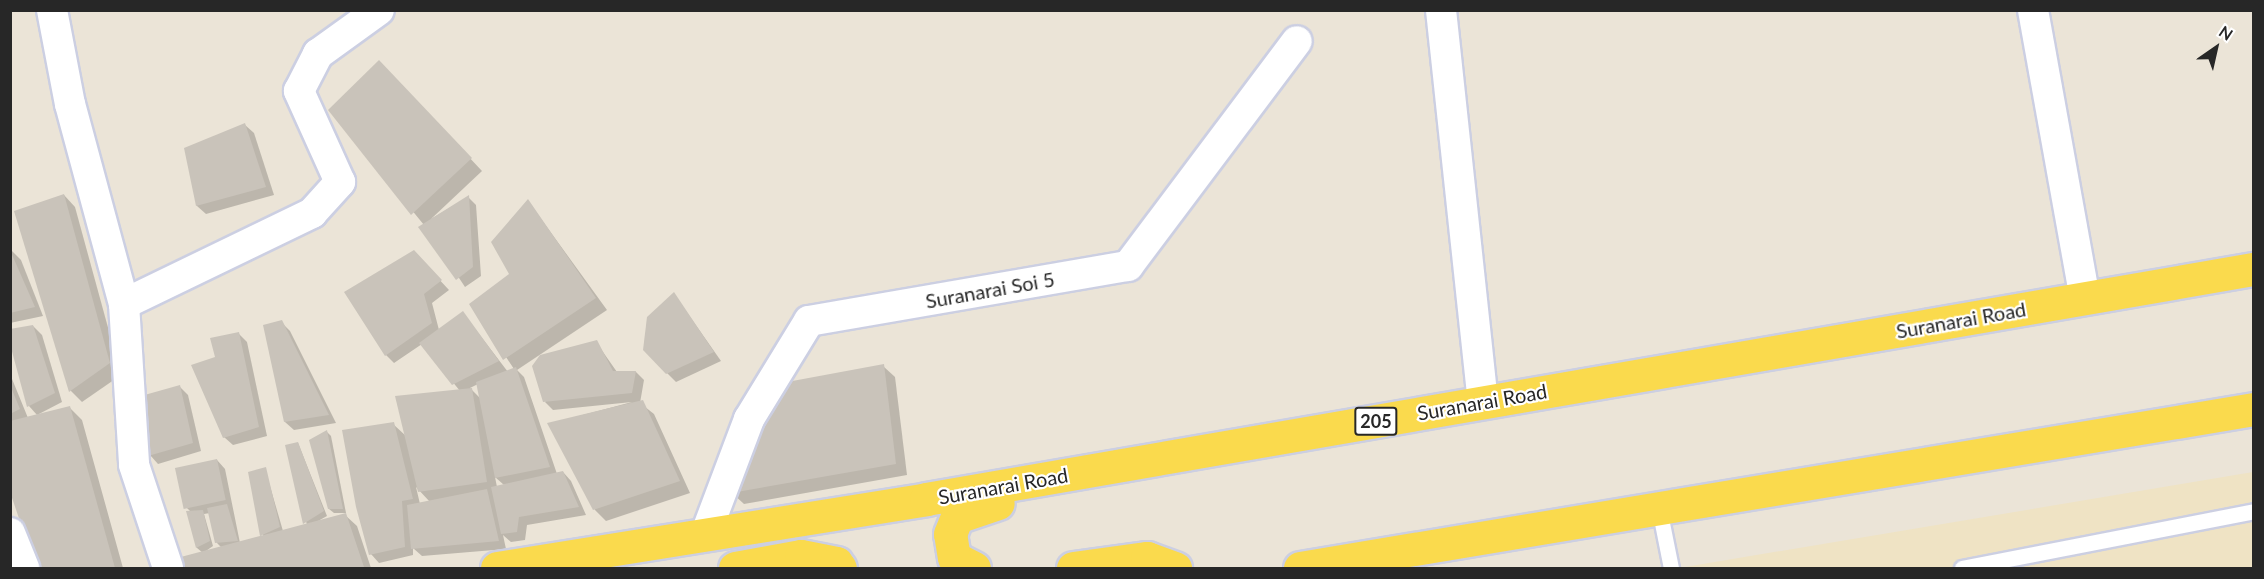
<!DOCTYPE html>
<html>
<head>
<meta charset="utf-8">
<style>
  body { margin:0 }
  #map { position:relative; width:2264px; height:579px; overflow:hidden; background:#ebe4d7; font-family:Lato,sans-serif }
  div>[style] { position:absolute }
  .education>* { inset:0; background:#efe3c4 }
  .shadow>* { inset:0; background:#0003 }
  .building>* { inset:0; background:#c9c3ba; transform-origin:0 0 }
  .roads { filter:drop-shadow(2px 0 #cccfe2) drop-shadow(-2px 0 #cccfe2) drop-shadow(0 2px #cccfe2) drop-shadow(0 -2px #cccfe2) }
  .service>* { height:15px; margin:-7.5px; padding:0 7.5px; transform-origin:7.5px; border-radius:7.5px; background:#fff }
  .minor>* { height:30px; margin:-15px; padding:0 15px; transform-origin:15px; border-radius:15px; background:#fff }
  .primary>* { height:33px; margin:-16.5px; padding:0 16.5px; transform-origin:16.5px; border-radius:16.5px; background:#fada4d }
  span { translate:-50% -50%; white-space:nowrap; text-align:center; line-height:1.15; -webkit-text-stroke:4.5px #fff; paint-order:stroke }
  .shield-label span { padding:2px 4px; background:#fff; border:2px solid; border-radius:4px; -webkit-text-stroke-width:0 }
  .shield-label { font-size:18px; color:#272727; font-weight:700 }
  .street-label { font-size:20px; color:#272727 }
  .frame { position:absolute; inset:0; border:12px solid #272727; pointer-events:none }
  .north { position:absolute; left:2186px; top:18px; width:60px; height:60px; -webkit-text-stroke:4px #fff; paint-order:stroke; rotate:34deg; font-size:16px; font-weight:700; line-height:24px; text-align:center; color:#272727 }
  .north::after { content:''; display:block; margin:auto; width:21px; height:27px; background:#272727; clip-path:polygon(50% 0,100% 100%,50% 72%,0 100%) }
</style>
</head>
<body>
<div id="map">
  <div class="education">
    <i style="clip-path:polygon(2253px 472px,2253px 568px,1679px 568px)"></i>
  </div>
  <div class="shadow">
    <i style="clip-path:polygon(391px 74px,482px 171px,431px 219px,468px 197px,476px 205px,481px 276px,465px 287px,424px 225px,330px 110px)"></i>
    <i style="clip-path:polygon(245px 125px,254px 133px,274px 195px,206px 214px,197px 206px,186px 149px)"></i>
    <i style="clip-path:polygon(64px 195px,75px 207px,121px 375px,82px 402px,71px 391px,16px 212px)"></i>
    <i style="clip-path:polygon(evenodd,528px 201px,607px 310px,517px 370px,524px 377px,557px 474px,563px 472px,571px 481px,586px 515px,527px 525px,525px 540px,511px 542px,503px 535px,506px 549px,422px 556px,413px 548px,413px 555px,379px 563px,371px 554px,393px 424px,406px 436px,460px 391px,422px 344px,394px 363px,386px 355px,422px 261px,449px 290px,432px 303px,439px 330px,463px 313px,508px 372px,514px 369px,471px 305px,511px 275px,528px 201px,478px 384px,481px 399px,470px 388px,478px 384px,528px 201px,495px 477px,504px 485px,497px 487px,495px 477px,528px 201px,416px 487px,430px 502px,420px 504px,416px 487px)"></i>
    <i style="clip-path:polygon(12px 251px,21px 260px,43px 316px,10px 323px)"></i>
    <i style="clip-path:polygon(674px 294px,721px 361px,676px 382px,644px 350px)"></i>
    <i style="clip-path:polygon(281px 322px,290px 331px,336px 423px,294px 430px,285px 422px)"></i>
    <i style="clip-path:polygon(33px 326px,42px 335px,62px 402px,37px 415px,29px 406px)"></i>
    <i style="clip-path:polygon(239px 334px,247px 342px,267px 436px,233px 445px,224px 437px,217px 358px)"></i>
    <i style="clip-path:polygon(596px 342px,617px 372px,636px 372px,644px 380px,640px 403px,654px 414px,690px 493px,606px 521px,595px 510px,549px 424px,632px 402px,553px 410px,545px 402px)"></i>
    <i style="clip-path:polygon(883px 366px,895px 377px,907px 475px,744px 504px,732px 493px)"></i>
    <i style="clip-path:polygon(10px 374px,28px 418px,70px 408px,82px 420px,123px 568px,38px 568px,10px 488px)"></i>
    <i style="clip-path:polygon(179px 386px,188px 395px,201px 451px,158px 464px,150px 455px)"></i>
    <i style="clip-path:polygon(327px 432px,331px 436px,346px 513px,334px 513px,329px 509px)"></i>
    <i style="clip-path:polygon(evenodd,298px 443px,327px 516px,318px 521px,345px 515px,357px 526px,371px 568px,182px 568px,203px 553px,197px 548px,191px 512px,186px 507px,217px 460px,225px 469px,240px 543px,263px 537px,265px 469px,283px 531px,307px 525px,287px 446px,298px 443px,210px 513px,217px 543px,222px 548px,203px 553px,213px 546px,204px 514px,210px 513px)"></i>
  </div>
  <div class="building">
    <i style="clip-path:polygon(379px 60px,472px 158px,411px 215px,328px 110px)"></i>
    <i style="clip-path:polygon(245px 123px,266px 187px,196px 206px,184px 148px)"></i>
    <i style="clip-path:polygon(64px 194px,110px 363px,69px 392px,14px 211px)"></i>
    <i style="clip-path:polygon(469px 195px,473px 267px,456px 280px,418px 227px)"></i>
    <i style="clip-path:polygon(528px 199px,596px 298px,503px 360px,469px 304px,509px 274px,491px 242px)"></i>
    <i style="clip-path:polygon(10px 250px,35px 307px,10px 313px)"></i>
    <i style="clip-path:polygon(414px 250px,442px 280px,424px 294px,432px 323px,385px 356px,344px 292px)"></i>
    <i style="clip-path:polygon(674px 292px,714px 352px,666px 374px,643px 350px,647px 317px)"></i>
    <i style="clip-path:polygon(463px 311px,499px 361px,452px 385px,419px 343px)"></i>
    <i style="clip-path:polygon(282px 320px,329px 415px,284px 422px,263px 325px)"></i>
    <i style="clip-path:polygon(33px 325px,55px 393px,27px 407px,10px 344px,10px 329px)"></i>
    <i style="clip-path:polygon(239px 332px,259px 427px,223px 438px,191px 365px,215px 357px,210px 338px)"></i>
    <i style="clip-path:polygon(597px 340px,613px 371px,636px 371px,632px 393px,543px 402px,532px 366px,540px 355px)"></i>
    <i style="clip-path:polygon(884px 364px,896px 464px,731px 493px,787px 382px)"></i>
    <i style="clip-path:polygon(516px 367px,550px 467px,495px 478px,476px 382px)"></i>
    <i style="clip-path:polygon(10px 385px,20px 409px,10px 414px)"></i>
    <i style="clip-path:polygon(180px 385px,193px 443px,148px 456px,141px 396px)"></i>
    <i style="clip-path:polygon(472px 388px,487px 482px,418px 492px,395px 396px)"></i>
    <i style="clip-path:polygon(643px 400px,680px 481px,593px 510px,547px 423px)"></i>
    <i style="clip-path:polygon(70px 406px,115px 568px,36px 568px,10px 492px,10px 421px)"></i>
    <i style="clip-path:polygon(394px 422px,413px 499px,402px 501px,405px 547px,369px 555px,356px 507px,342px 430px)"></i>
    <i style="clip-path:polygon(327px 430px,343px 509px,328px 509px,309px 440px)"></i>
    <i style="clip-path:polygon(298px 442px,324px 511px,303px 524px,285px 445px)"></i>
    <i style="left:217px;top:459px;width:42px;height:43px;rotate:78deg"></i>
    <i style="clip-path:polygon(266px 467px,280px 527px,260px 536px,346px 513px,364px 567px,180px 568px,177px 558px,260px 536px,248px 472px)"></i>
    <i style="clip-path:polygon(563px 471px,579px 507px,519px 517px,517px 532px,501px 534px,491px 487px)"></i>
    <i style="clip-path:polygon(487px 489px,499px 541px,411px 549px,407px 505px)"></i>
    <i style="clip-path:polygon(227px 504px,238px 541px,215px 543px,207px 508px)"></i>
    <i style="clip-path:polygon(203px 510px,210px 541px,196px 548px,186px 511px)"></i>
  </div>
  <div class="roads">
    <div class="service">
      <i style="left:1659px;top:508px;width:61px;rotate:78.7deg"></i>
      <i style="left:1962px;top:568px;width:298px;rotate:-11deg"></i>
    </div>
    <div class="minor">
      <i style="left:52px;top:10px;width:96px;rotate:79.2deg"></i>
      <i style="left:70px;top:104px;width:207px;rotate:74.9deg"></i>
      <i style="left:124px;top:304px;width:161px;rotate:86.4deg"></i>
      <i style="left:134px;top:465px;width:108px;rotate:71.7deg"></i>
      <i style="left:1441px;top:10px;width:394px;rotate:83.9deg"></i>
      <i style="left:2033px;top:10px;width:293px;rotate:79.8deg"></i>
      <i style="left:124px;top:304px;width:209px;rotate:-25.8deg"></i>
      <i style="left:312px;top:213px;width:42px;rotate:-47.9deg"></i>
      <i style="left:340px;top:182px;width:100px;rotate:-114.3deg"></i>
      <i style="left:299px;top:91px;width:42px;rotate:-62.8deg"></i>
      <i style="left:318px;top:54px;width:75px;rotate:-35.8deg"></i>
      <i style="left:10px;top:533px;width:38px;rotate:68deg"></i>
      <i style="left:706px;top:533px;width:122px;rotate:-69.3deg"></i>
      <i style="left:749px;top:419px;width:115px;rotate:-58.5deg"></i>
      <i style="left:809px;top:321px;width:324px;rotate:-9.8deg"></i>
      <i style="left:1128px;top:266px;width:281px;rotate:-53.1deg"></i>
    </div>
    <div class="primary">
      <i style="left:497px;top:568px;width:435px;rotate:-9.1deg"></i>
      <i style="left:926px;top:499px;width:1348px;rotate:-9.83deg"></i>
      <i style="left:735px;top:568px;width:67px;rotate:-10.3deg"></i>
      <i style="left:801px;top:556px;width:36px;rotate:11deg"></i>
      <i style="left:836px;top:563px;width:6px;rotate:51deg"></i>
      <i style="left:974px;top:568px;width:22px;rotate:-153deg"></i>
      <i style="left:954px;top:558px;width:24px;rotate:-99deg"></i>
      <i style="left:950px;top:534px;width:18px;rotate:-68deg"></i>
      <i style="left:957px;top:517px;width:43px;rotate:-18.9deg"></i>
      <i style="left:1073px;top:568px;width:75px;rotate:-7.7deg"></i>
      <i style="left:1147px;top:558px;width:30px;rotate:20deg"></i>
      <i style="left:1300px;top:568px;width:967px;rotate:-9.46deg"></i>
    </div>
  </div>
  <div class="shield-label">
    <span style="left:1376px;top:421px">205</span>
  </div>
  <div class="street-label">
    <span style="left:990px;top:290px;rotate:-10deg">Suranarai Soi 5</span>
    <span style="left:1961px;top:320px;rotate:-10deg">Suranarai Road</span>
    <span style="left:1482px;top:402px;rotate:-10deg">Suranarai Road</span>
    <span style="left:1003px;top:486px;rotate:-10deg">Suranarai Road</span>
  </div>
  <div class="frame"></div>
  <div class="north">N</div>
</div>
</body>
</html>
